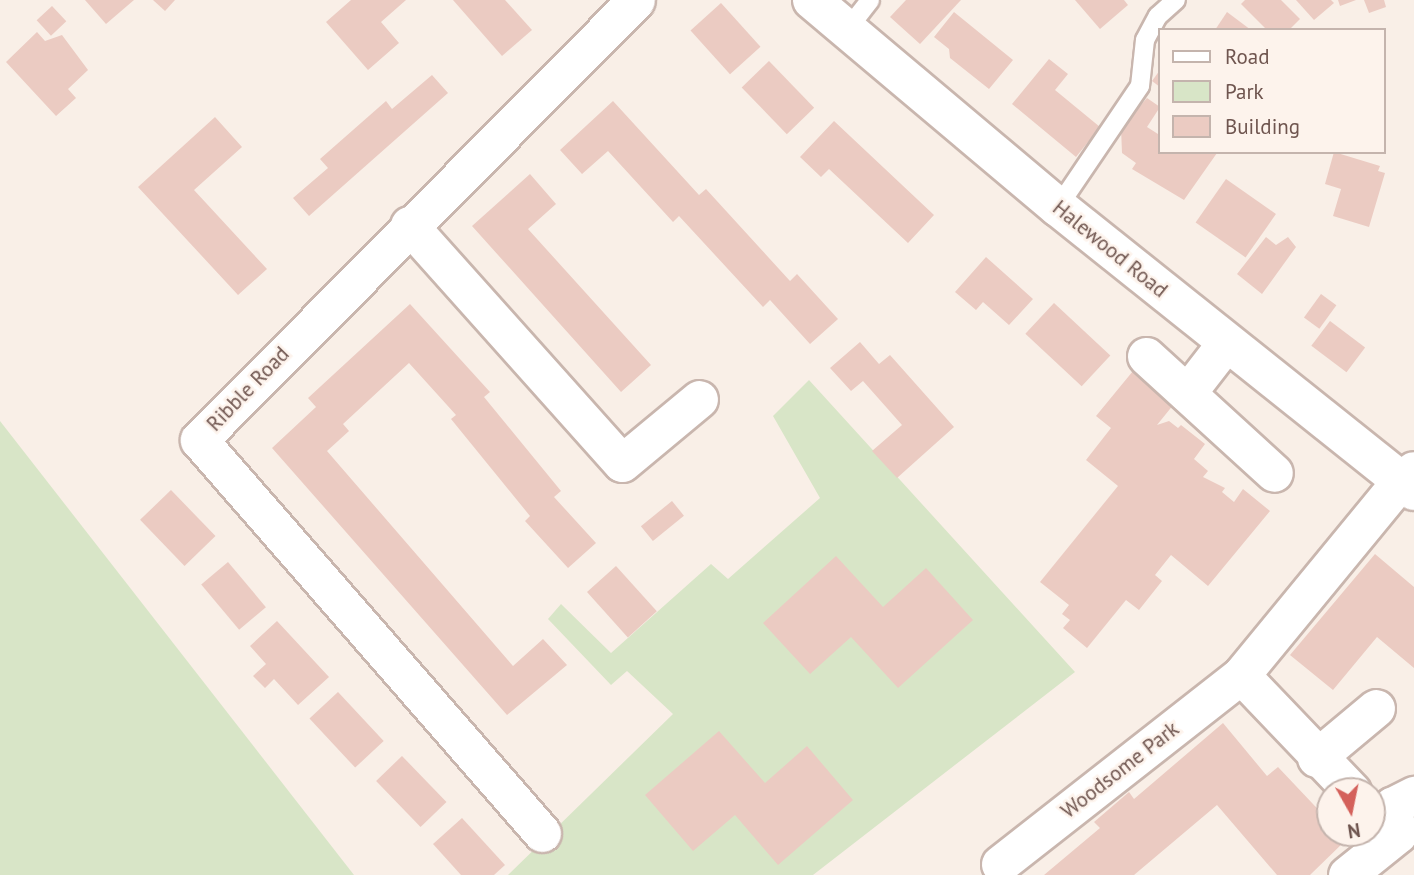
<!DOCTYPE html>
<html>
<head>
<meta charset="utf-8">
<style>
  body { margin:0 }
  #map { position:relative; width:1414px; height:875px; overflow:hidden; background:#f9efe7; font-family:"PT Sans",sans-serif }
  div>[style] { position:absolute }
  .green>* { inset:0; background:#d8e5c7 }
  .building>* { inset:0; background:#ebcbc2; transform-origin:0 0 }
  .roads { filter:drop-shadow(2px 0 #c9b6ae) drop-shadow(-2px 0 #c9b6ae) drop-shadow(0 2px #c9b6ae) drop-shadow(0 -2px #c9b6ae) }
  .service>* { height:18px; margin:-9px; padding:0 9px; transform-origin:9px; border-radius:9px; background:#fff }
  .minor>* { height:37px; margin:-18.5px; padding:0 18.5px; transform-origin:18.5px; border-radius:18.5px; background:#fff }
  .tertiary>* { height:38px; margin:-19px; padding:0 19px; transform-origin:19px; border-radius:19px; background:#fff }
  span { translate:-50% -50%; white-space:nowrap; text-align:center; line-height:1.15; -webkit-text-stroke:5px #fdf3ec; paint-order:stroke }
  .street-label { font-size:21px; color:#6f554f }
  .legend { position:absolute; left:1158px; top:28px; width:228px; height:126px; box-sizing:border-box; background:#fdf3ec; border:2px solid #c4b4ad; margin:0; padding:9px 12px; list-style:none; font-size:21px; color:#6f554f }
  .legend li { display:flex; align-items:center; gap:14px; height:35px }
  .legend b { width:35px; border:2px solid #c4b4ad }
  .north { position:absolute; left:1316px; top:777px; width:70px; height:70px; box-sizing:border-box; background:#fdf3ec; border:2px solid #c4b4ad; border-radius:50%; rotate:171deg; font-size:19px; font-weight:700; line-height:28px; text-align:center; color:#6f554f }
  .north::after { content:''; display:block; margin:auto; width:24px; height:32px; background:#d4615b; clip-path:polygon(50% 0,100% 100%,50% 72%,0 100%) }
</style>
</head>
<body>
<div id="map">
  <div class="green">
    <i style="clip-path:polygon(809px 380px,1075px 672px,813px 875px,508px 875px,673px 714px,627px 671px,611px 685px,548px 619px,561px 604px,611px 653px,711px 564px,728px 579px,820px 498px,773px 416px)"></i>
    <i style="clip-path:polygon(0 421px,354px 875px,0 875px)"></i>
  </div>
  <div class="building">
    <i style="clip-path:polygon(85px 0,134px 0,106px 24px)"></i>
    <i style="clip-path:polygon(153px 0,175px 0,165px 11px)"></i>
    <i style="clip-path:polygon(351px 0,406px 0,381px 22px,399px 43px,368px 70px,326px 22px)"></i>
    <i style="clip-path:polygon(453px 0,505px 0,532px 30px,502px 56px)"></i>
    <i style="clip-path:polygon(906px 0,961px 0,920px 44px,890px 17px)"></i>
    <i style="clip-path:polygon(1075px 0,1124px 0,1128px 5px,1100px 29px)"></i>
    <i style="clip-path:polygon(1245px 0,1281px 0,1300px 19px,1289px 30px,1267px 30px,1241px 4px)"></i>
    <i style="clip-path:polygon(1296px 0,1331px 0,1334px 3px,1314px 20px)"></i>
    <i style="clip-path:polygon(1338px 0,1356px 0,1340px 6px)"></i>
    <i style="clip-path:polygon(1364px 0,1384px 0,1386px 7px,1369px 13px)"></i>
    <i style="left:721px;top:3px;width:59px;height:41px;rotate:48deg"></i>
    <i style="left:52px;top:6px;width:21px;height:21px;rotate:47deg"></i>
    <i style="clip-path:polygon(954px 12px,1013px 60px,989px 89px,950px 58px,949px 49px,934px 37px)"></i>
    <i style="clip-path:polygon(1227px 12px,1251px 30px,1215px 30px)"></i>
    <i style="clip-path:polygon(37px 32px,45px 41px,62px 35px,88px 70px,68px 89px,76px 98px,56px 116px,6px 62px)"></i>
    <i style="clip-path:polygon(1049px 59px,1068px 74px,1055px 90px,1100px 127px,1076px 157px,1012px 104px)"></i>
    <i style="left:769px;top:61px;width:65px;height:38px;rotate:46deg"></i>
    <i style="clip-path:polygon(1160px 70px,1160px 87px,1152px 81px)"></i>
    <i style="clip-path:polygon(432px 75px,448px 93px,309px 216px,293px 198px,328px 168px,320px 159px,386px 101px,392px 109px)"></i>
    <i style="clip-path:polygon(1147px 98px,1160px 107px,1147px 127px,1158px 134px,1160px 130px,1160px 152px,1217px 153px,1184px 200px,1132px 169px,1136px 163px,1122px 153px,1121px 128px)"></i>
    <i style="clip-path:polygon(613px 101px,699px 195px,706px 189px,790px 281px,797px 274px,838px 319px,810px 344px,770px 300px,763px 307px,679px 216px,673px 222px,608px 151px,582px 174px,560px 150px)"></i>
    <i style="clip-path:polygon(215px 117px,242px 147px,194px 190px,267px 269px,238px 295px,138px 187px)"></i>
    <i style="clip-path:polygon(834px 121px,934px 215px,908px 243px,829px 169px,821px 177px,800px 157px)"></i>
    <i style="clip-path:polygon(1334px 152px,1380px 166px,1378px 171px,1385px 173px,1369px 227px,1333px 216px,1341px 189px,1325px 184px)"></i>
    <i style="clip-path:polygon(530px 174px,556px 204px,528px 229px,651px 365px,621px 392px,472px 226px)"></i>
    <i style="left:1226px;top:179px;width:61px;height:53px;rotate:35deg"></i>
    <i style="clip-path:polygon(1266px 237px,1276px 245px,1288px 237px,1296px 247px,1262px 294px,1237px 274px)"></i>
    <i style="clip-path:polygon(986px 257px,1033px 299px,1009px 325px,983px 302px,976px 310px,955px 292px)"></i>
    <i style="left:1321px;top:294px;width:19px;height:29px;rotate:36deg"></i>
    <i style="left:1054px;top:303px;width:77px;height:42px;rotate:43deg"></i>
    <i style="clip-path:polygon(410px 304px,490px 392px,484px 397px,561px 491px,554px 497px,596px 543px,568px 568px,525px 521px,530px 516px,451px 419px,456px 415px,409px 363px,343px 424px,349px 431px,327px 451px,513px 666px,543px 639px,567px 665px,507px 715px,272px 448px,316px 407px,308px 398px)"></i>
    <i style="left:1330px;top:321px;width:44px;height:31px;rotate:37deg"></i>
    <i style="clip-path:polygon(860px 342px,879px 364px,890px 355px,954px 427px,897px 478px,872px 451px,902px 425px,863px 381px,851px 391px,830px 368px)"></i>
    <i style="clip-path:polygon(1133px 371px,1174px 404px,1157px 425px,1169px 421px,1178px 428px,1181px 425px,1205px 444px,1194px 459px,1208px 471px,1203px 477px,1225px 488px,1222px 492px,1234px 502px,1243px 489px,1270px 511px,1208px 586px,1171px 555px,1155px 575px,1162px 581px,1139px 610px,1126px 600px,1087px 648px,1063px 628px,1070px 620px,1062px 614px,1069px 605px,1040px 582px,1118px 486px,1086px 460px,1111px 428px,1096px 416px)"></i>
    <i style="left:171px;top:490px;width:64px;height:43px;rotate:46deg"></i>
    <i style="left:672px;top:501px;width:19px;height:40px;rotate:51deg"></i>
    <i style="clip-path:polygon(1375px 554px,1414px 587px,1414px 668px,1377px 637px,1333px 690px,1290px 655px)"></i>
    <i style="clip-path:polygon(836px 556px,883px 607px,926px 568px,973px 620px,898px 688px,851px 637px,810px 674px,763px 623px)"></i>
    <i style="left:228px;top:562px;width:59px;height:35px;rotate:50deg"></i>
    <i style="left:616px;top:566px;width:61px;height:39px;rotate:48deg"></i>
    <i style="clip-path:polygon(277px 621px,329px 677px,298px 705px,274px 679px,265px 688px,253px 676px,266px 664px,250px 646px)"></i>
    <i style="left:338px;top:692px;width:67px;height:39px;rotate:47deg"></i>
    <i style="clip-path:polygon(1223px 723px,1267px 776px,1278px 767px,1330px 822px,1330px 833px,1340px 833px,1346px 840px,1310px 875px,1277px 875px,1217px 805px,1134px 875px,1044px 875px,1100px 828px,1094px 822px,1129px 792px,1134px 799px)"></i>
    <i style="clip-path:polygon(719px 731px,765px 783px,807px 746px,853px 800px,778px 865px,735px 815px,693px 851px,645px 795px)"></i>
    <i style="left:402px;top:756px;width:64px;height:36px;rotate:46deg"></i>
    <i style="clip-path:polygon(462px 818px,505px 865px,494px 875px,461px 875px,433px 844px)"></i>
  </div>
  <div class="roads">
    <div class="service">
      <i style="left:846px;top:31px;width:39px;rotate:-52deg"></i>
      <i style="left:1058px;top:207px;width:146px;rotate:-55.9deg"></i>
      <i style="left:1140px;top:86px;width:46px;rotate:-83.8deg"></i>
      <i style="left:1145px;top:40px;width:27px;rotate:-62deg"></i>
      <i style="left:1158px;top:16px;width:24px;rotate:-42deg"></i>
    </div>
    <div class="minor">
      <i style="left:409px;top:225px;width:319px;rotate:48.2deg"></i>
      <i style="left:622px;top:463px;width:100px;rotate:-39.7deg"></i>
      <i style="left:1146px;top:356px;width:173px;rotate:42.4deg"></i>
      <i style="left:1187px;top:393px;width:62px;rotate:-52.2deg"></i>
      <i style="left:1241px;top:675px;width:161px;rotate:46.3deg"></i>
      <i style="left:1316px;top:758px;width:78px;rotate:-39.8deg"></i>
      <i style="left:542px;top:833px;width:522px;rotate:-131.11deg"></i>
      <i style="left:199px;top:440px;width:620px;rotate:-45.2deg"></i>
      <i style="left:1000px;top:864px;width:306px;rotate:-38.1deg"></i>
      <i style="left:1241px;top:675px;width:252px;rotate:-50.6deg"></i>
      <i style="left:1401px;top:480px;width:16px;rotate:-38deg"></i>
      <i style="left:1347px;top:875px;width:65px;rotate:-38.8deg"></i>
      <i style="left:1398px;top:834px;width:29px;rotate:-102deg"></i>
      <i style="left:1392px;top:806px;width:25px;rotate:-27deg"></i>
    </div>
    <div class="tertiary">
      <i style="left:812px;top:0;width:322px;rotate:40.1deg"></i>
      <i style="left:1058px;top:207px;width:455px;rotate:38.6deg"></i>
    </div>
  </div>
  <div class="street-label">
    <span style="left:1110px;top:249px;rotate:39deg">Halewood Road</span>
    <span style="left:248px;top:389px;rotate:-46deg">Ribble Road</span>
    <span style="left:1120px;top:770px;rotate:-38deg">Woodsome Park</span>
  </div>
  <ul class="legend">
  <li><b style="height:9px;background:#fff"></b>Road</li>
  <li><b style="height:19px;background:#d8e5c7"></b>Park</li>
  <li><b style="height:19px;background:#ebcbc2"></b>Building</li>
  </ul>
  <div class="north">N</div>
</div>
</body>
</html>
